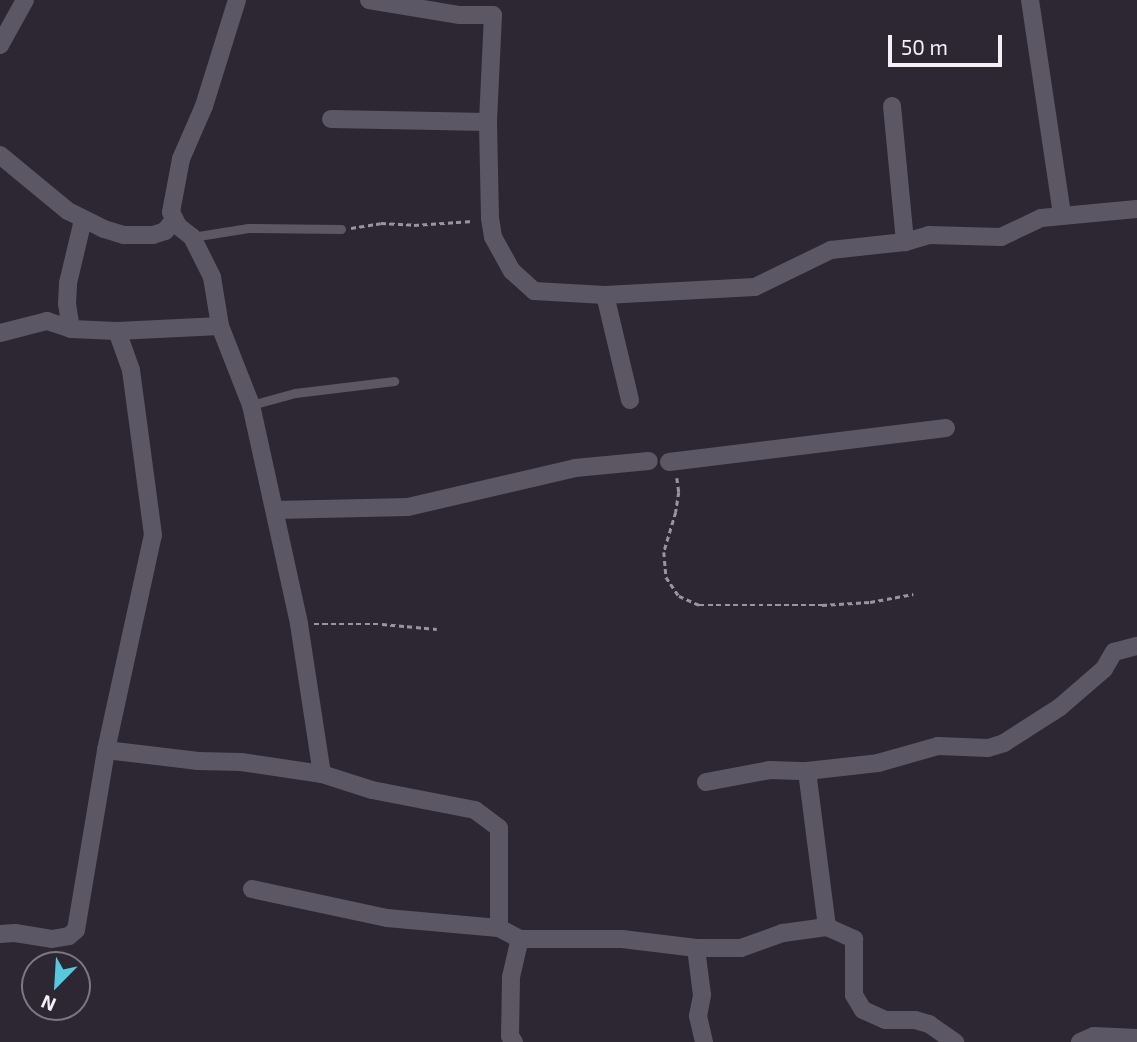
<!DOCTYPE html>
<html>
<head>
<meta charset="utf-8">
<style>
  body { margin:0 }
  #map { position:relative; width:1137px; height:1042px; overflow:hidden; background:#2d2733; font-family:"Exo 2",sans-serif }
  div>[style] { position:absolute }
  .path>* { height:2.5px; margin-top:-1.25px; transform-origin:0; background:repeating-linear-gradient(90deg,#99949e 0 5px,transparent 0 8.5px) }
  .lane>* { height:9px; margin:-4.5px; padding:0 4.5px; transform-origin:4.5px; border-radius:4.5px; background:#5c5764 }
  .street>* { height:18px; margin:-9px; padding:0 9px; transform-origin:9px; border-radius:9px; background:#5c5764 }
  span { translate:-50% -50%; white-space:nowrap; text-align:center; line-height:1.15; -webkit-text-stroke:5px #2d2733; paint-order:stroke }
  .north { position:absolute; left:21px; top:951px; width:70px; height:70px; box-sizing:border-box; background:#2d2733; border:2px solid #7c7781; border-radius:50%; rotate:204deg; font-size:19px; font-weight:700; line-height:28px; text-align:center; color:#f3f0f7 }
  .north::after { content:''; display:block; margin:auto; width:24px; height:32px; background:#55cade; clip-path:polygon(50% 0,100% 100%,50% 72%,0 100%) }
  .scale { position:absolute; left:888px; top:35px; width:114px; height:32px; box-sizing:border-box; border:4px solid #f3f0f7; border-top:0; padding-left:9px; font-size:21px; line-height:24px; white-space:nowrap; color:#f3f0f7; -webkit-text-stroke:5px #2d2733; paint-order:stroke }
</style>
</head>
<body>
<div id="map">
  <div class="path">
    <i style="left:351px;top:228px;width:30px;rotate:-9deg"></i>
    <i style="left:381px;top:223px;width:33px;rotate:3deg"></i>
    <i style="left:414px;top:225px;width:59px;rotate:-3.9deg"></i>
    <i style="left:677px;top:478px;width:14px;rotate:82deg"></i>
    <i style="left:679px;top:492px;width:20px;rotate:99deg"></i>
    <i style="left:676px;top:512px;width:42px;rotate:106.7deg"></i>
    <i style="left:664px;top:552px;width:25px;rotate:85deg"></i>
    <i style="left:666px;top:577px;width:23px;rotate:56deg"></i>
    <i style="left:679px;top:596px;width:22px;rotate:24deg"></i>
    <i style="left:699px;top:605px;width:123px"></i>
    <i style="left:822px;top:605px;width:48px;rotate:-3.6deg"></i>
    <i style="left:870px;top:602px;width:44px;rotate:-10.5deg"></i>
    <i style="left:314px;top:624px;width:68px"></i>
    <i style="left:382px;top:624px;width:55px;rotate:5.2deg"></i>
  </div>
  <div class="lane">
    <i style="left:192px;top:237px;width:57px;rotate:-9.1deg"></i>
    <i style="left:248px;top:228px;width:93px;rotate:0.6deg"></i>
    <i style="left:251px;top:405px;width:46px;rotate:-15.3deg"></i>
    <i style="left:295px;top:393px;width:100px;rotate:-6.9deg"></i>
  </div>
  <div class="street">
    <i style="left:237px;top:0;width:111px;rotate:107.3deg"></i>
    <i style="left:204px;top:106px;width:58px;rotate:113.5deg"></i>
    <i style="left:181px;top:159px;width:54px;rotate:100.7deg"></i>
    <i style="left:171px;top:212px;width:16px;rotate:63deg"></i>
    <i style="left:178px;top:226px;width:18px;rotate:38deg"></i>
    <i style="left:192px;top:237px;width:45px;rotate:63.4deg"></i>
    <i style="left:212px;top:277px;width:50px;rotate:80.7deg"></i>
    <i style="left:220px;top:326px;width:85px;rotate:68.6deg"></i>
    <i style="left:251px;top:405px;width:224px;rotate:77.6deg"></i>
    <i style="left:299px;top:624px;width:152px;rotate:81.3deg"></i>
    <i style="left:369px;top:0;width:92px;rotate:9.4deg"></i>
    <i style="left:460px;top:15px;width:33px"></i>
    <i style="left:493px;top:15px;width:107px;rotate:92.7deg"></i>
    <i style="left:488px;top:122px;width:96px;rotate:88.8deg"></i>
    <i style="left:490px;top:218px;width:19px;rotate:81deg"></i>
    <i style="left:493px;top:237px;width:39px;rotate:61deg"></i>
    <i style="left:512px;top:271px;width:30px;rotate:42deg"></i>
    <i style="left:534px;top:291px;width:71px;rotate:3.2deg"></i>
    <i style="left:605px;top:295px;width:108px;rotate:76.6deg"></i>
    <i style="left:1030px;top:0;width:217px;rotate:81.5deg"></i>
    <i style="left:0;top:45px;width:51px;rotate:-60.9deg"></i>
    <i style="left:892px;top:106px;width:137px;rotate:84.5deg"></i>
    <i style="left:331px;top:119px;width:157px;rotate:1.1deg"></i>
    <i style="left:0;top:155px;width:88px;rotate:39.5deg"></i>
    <i style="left:68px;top:211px;width:40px;rotate:26.6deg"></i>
    <i style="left:104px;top:229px;width:21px;rotate:17deg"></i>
    <i style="left:124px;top:235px;width:29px"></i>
    <i style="left:153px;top:235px;width:13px;rotate:-18deg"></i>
    <i style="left:165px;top:231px;width:14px;rotate:-51deg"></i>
    <i style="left:605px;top:295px;width:150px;rotate:-3.1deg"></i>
    <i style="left:755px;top:287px;width:85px;rotate:-26deg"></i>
    <i style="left:831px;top:250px;width:74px;rotate:-6.2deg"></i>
    <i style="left:905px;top:242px;width:25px;rotate:-16deg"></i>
    <i style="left:929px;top:235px;width:72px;rotate:1.6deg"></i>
    <i style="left:1001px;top:237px;width:44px;rotate:-25.4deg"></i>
    <i style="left:1041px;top:218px;width:96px;rotate:-5.4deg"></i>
    <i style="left:71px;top:329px;width:25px;rotate:-99deg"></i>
    <i style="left:67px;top:304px;width:21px;rotate:-87deg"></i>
    <i style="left:68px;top:283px;width:65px;rotate:-76.6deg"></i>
    <i style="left:0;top:333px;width:49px;rotate:-14.3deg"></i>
    <i style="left:47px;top:321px;width:25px;rotate:18deg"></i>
    <i style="left:71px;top:329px;width:46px;rotate:2.5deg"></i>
    <i style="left:117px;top:331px;width:103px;rotate:-2.8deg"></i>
    <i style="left:669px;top:462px;width:279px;rotate:-7deg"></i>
    <i style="left:275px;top:510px;width:133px;rotate:-1.3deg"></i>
    <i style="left:408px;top:507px;width:171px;rotate:-13.1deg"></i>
    <i style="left:575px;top:468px;width:74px;rotate:-5.4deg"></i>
    <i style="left:106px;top:750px;width:93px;rotate:6.8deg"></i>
    <i style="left:198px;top:761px;width:43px;rotate:1.3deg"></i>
    <i style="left:241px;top:762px;width:82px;rotate:8.4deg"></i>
    <i style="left:322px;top:774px;width:52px;rotate:17.7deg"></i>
    <i style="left:372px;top:790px;width:105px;rotate:11deg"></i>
    <i style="left:475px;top:810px;width:30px;rotate:37deg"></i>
    <i style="left:499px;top:828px;width:100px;rotate:90deg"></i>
    <i style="left:807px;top:771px;width:157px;rotate:82.7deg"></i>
    <i style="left:706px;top:782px;width:65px;rotate:-10.6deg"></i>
    <i style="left:770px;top:770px;width:37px;rotate:2deg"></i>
    <i style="left:807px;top:771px;width:71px;rotate:-6.4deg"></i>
    <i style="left:878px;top:763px;width:62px;rotate:-15.8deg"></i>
    <i style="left:938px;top:746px;width:50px;rotate:2.3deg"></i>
    <i style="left:988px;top:748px;width:17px;rotate:-17deg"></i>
    <i style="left:1004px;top:743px;width:67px;rotate:-32.7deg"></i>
    <i style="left:1060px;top:707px;width:58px;rotate:-40.8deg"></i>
    <i style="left:1104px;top:669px;width:20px;rotate:-60deg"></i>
    <i style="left:1114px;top:652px;width:24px;rotate:-15deg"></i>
    <i style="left:252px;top:889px;width:138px;rotate:12.1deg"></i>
    <i style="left:387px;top:918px;width:112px;rotate:5.1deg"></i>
    <i style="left:499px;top:928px;width:24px;rotate:28deg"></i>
    <i style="left:520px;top:939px;width:102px"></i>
    <i style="left:622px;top:939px;width:75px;rotate:6.9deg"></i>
    <i style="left:0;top:934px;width:15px;rotate:-4deg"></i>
    <i style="left:15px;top:933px;width:37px;rotate:9deg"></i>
    <i style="left:52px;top:939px;width:17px;rotate:-10deg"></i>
    <i style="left:69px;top:936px;width:9px;rotate:-41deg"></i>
    <i style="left:76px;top:930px;width:182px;rotate:-80.5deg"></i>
    <i style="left:106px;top:750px;width:220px;rotate:-77.7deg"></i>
    <i style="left:153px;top:535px;width:166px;rotate:-97.6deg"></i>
    <i style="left:131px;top:370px;width:41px;rotate:-109.7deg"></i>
    <i style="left:514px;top:1042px;width:7px;rotate:-124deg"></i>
    <i style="left:510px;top:1036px;width:59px;rotate:-89deg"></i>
    <i style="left:511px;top:977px;width:39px;rotate:-77deg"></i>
    <i style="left:704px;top:1042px;width:27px;rotate:-103deg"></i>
    <i style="left:698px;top:1016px;width:21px;rotate:-79deg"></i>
    <i style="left:702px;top:995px;width:47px;rotate:-97.3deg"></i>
    <i style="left:696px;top:948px;width:45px"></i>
    <i style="left:741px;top:948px;width:45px;rotate:-19.7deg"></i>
    <i style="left:783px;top:933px;width:44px;rotate:-7.8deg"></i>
    <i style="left:827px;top:927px;width:30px;rotate:24deg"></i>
    <i style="left:854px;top:939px;width:56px;rotate:90deg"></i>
    <i style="left:854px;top:995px;width:17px;rotate:59deg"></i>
    <i style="left:863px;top:1010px;width:24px;rotate:24deg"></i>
    <i style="left:885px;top:1020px;width:30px"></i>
    <i style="left:915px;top:1020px;width:15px;rotate:16deg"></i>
    <i style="left:929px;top:1024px;width:32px;rotate:35deg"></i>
    <i style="left:1080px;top:1042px;width:15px;rotate:-23deg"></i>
    <i style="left:1094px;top:1036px;width:43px;rotate:2.7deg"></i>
  </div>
  <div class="north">N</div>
  <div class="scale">50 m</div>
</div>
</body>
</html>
